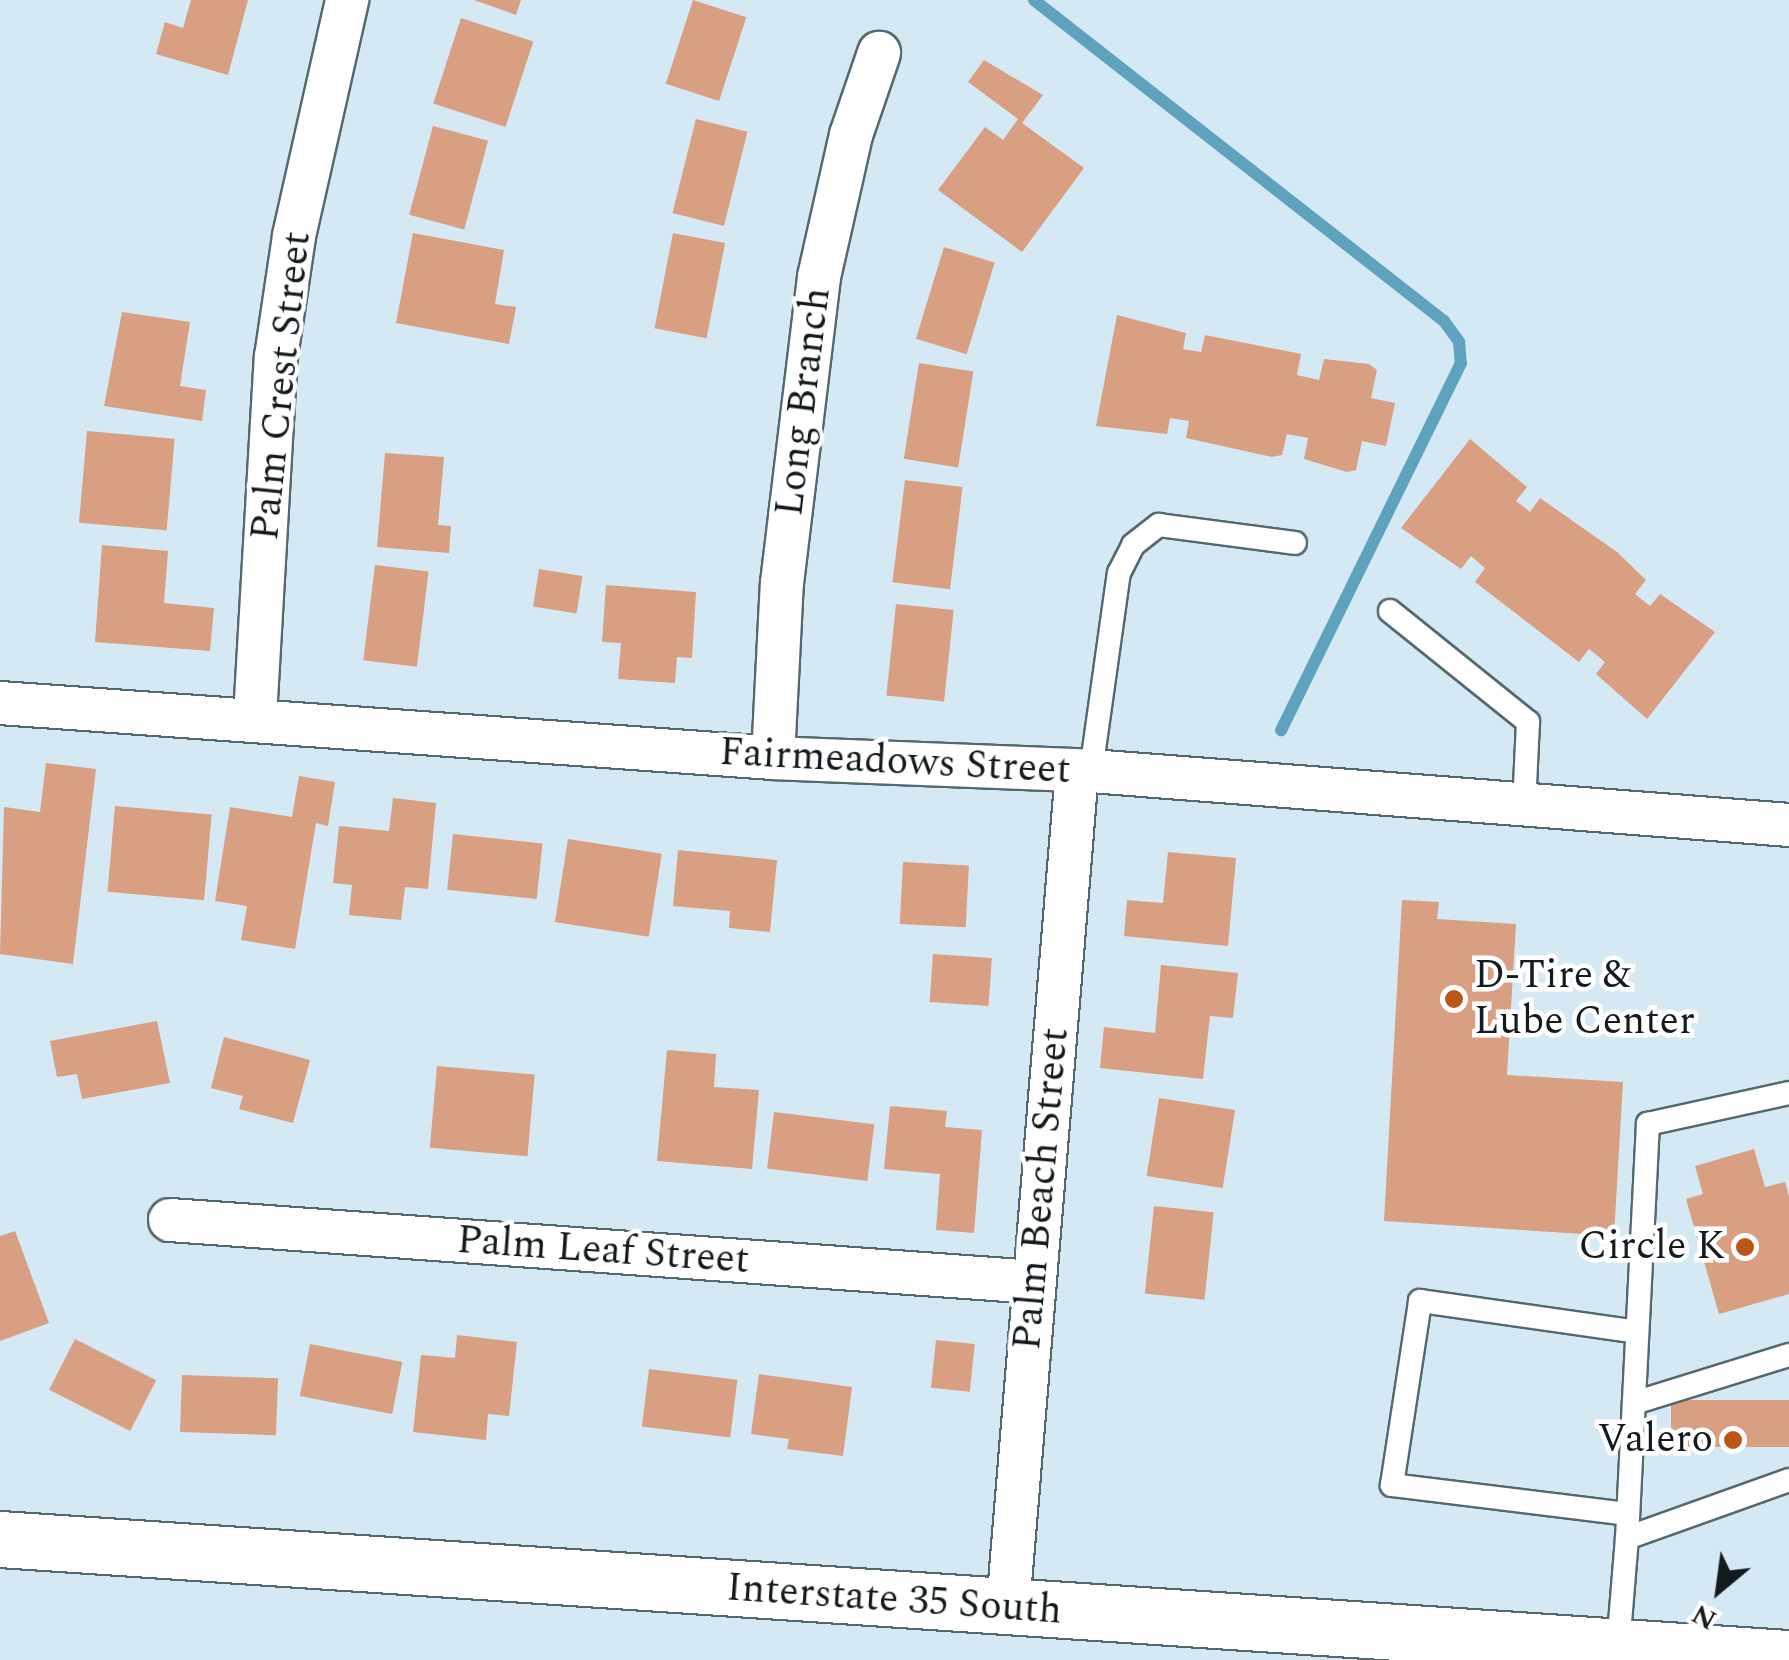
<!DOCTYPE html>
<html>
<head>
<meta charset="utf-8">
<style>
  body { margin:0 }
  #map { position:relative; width:1789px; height:1660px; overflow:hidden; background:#d4e9f3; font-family:Spectral,serif }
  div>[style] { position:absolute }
  .stream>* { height:12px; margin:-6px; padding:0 6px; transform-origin:6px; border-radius:6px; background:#5fa2be }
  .building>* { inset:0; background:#d99f82; transform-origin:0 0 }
  .roads { filter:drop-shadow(2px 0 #556870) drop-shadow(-2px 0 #556870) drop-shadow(0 2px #556870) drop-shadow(0 -2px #556870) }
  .service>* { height:22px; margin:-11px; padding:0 11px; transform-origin:11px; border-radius:11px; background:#fff }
  .minor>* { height:42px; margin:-21px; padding:0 21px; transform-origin:21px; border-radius:21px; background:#fff }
  .secondary>* { height:55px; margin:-27.5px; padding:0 27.5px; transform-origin:27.5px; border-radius:27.5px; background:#fff }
  .dots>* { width:28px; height:28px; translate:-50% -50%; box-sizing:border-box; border:5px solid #fff; border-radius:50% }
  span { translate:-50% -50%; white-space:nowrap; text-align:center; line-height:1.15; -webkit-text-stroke:9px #fff; paint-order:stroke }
  .street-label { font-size:40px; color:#131b1e }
  .poi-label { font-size:40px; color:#131b1e }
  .left { translate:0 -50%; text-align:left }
  .right { translate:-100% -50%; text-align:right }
  .north { position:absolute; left:1669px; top:1540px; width:100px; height:100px; -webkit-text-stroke:8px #fff; paint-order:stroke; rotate:209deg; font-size:28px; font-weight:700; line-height:40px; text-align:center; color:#131b1e }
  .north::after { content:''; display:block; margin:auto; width:35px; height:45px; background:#131b1e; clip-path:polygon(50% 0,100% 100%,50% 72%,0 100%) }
</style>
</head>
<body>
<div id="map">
  <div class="stream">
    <i style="left:1034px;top:0;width:521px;rotate:38.06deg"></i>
    <i style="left:1444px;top:321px;width:26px;rotate:54deg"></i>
    <i style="left:1459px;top:342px;width:21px;rotate:85deg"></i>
    <i style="left:1461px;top:363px;width:409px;rotate:116.1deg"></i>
  </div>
  <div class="building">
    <i style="clip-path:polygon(191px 0,248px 0,228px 75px,156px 54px,165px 22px,183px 28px)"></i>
    <i style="clip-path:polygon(474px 0,521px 0,516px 15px)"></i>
    <i style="left:693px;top:0;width:56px;height:88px;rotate:18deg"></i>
    <i style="left:461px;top:18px;width:76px;height:90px;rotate:18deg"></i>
    <i style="clip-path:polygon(984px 60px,1043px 95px,1022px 123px,1084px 168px,1022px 252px,938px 190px,985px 127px,1003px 140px,1018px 119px,968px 82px)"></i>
    <i style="left:696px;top:119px;width:53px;height:97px;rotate:14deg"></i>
    <i style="left:433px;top:126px;width:57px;height:92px;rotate:15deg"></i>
    <i style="clip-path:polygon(413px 233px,504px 250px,495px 304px,516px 307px,509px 344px,396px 323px)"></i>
    <i style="left:673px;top:233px;width:53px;height:97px;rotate:11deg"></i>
    <i style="left:944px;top:247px;width:53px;height:96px;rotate:17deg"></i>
    <i style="clip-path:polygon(122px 312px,190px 322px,180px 386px,206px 390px,202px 421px,104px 406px)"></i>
    <i style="clip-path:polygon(1117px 315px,1186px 333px,1183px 349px,1201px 352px,1205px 335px,1301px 354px,1297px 375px,1319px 380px,1324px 359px,1369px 364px,1377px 370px,1371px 398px,1395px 403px,1386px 446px,1362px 441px,1356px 470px,1347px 472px,1304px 459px,1308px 438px,1287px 434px,1282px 455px,1272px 457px,1186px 438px,1189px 421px,1170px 418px,1167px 434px,1096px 426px)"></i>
    <i style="left:919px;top:363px;width:55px;height:97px;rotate:9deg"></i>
    <i style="left:87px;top:431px;width:88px;height:92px;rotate:5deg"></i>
    <i style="clip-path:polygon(1470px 439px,1527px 487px,1516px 501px,1530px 512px,1540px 498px,1617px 552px,1646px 580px,1635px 594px,1650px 606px,1660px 594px,1715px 632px,1647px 719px,1596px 674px,1605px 662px,1589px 649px,1579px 662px,1475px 582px,1485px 568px,1471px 556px,1461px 569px,1401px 528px)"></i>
    <i style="clip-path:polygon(385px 453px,444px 457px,438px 525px,451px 526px,449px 553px,377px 547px)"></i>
    <i style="left:905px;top:480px;width:58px;height:103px;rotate:7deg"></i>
    <i style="clip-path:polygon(102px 545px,168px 551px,164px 603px,214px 608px,210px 651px,95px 642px)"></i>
    <i style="left:375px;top:565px;width:54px;height:96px;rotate:7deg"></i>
    <i style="left:539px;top:569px;width:44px;height:38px;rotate:9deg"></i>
    <i style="clip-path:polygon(606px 585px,696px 592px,692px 658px,677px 657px,675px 683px,618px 679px,621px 643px,602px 642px)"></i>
    <i style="left:896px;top:604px;width:58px;height:92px;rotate:6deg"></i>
    <i style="clip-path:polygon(46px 763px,96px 769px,73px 964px,0 954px,4px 807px,40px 812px)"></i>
    <i style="clip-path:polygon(299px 776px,335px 782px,328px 826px,316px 823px,295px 949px,241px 940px,247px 906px,215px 901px,230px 807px,292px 817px)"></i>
    <i style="clip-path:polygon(393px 798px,436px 803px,428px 889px,405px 887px,401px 920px,349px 915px,352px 885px,333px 883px,339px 826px,389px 831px)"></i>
    <i style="left:115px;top:806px;width:97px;height:86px;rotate:5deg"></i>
    <i style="left:453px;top:834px;width:90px;height:56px;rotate:6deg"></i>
    <i style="left:568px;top:839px;width:95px;height:84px;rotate:9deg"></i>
    <i style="clip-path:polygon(678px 850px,777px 860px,770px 932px,729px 928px,730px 911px,673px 906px)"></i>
    <i style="clip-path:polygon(1168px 852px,1236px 858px,1228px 946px,1124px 936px,1127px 900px,1163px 903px)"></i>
    <i style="left:903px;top:862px;width:66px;height:62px;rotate:3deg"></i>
    <i style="clip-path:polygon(1402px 900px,1439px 902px,1437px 919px,1516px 924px,1507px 1075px,1623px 1082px,1614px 1236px,1384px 1221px)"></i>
    <i style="left:933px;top:954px;width:59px;height:48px;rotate:4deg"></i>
    <i style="clip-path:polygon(1161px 965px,1238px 973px,1233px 1018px,1210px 1016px,1203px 1079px,1100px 1068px,1104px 1027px,1155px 1033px)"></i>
    <i style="clip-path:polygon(157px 1021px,170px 1083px,82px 1099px,77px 1074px,57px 1077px,50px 1041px)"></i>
    <i style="clip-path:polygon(224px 1037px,310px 1060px,293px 1123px,239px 1109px,243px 1096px,211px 1088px)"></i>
    <i style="clip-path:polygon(667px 1050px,716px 1054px,714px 1087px,759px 1090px,752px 1169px,657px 1161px)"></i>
    <i style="left:437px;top:1066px;width:98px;height:82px;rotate:5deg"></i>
    <i style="left:1159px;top:1098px;width:77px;height:79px;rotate:9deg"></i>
    <i style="clip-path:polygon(890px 1106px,947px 1111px,945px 1127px,982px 1130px,974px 1233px,936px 1230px,940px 1174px,884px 1169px)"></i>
    <i style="left:774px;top:1112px;width:101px;height:57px;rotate:7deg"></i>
    <i style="clip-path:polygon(1754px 1149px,1765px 1187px,1785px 1182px,1789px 1196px,1789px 1294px,1719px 1314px,1686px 1199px,1703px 1194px,1695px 1166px)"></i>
    <i style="left:1154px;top:1206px;width:60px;height:88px;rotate:6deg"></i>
    <i style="clip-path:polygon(15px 1231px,49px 1323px,0 1341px,0 1236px)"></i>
    <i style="clip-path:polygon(457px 1335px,517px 1342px,509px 1416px,488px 1414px,486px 1440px,413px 1432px,421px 1355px,455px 1358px)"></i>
    <i style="left:75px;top:1339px;width:91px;height:57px;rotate:27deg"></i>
    <i style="left:936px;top:1340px;width:39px;height:48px;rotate:6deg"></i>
    <i style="left:310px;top:1344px;width:94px;height:53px;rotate:11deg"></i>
    <i style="left:649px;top:1369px;width:89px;height:58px;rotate:7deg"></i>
    <i style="clip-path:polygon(759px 1374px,852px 1387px,843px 1456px,787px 1449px,789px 1439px,751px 1434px)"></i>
    <i style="left:182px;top:1375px;width:96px;height:57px;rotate:2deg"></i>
    <i style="left:1789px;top:1400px;width:47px;height:118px;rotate:90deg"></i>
  </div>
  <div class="roads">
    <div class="service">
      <i style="left:1390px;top:611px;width:177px;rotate:38.8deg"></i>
      <i style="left:1528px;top:722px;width:85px;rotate:92.7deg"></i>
      <i style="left:1091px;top:771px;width:200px;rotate:-82deg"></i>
      <i style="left:1119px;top:573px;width:31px;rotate:-63deg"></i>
      <i style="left:1133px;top:545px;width:33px;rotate:-38deg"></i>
      <i style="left:1159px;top:525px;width:137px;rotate:7.5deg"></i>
      <i style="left:1634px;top:1403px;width:162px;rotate:-17.2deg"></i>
      <i style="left:1628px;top:1514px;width:238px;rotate:-173deg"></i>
      <i style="left:1392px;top:1485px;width:186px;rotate:-81.3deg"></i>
      <i style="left:1420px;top:1301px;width:219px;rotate:8.1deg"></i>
      <i style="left:1627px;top:1538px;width:415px;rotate:-87.1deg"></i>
      <i style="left:1648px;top:1124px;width:144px;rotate:-12.4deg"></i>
      <i style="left:1618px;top:1647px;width:109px;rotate:-85.3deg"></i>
      <i style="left:1627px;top:1538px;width:172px;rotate:-19.7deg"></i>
    </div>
    <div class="minor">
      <i style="left:0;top:703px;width:775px;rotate:4.07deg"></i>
      <i style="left:773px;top:758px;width:318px;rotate:2.3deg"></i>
      <i style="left:1091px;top:771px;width:700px;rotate:4.42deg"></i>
      <i style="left:255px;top:717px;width:361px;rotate:-86.7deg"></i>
      <i style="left:276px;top:357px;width:122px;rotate:-81.5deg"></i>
      <i style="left:294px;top:236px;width:242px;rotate:-77.3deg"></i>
      <i style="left:773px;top:758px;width:175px;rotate:-87.1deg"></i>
      <i style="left:782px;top:583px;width:308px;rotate:-83.1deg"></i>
      <i style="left:819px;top:277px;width:146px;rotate:-77.3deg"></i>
      <i style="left:851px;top:135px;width:87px;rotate:-71.1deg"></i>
      <i style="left:170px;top:1220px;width:867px;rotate:4.1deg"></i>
      <i style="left:1008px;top:1607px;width:839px;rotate:-85.28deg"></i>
    </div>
    <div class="secondary">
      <i style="left:0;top:1539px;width:1793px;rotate:3.81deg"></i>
    </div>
  </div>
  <div class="dots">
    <i style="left:1454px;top:999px;background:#b85718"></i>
    <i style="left:1745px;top:1247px;background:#b85718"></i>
    <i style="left:1733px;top:1440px;background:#b85718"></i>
  </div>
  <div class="street-label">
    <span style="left:282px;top:386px;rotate:-84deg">Palm Crest Street</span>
    <span style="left:804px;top:402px;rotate:-83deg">Long Branch</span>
    <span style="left:895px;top:762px;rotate:3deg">Fairmeadows Street</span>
    <span style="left:1042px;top:1189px;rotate:-85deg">Palm Beach Street</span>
    <span style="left:603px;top:1251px;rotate:4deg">Palm Leaf Street</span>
    <span style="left:894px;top:1600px;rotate:4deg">Interstate 35 South</span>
  </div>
  <div class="poi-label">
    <span class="left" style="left:1474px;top:999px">D-Tire &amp;<br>Lube Center</span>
    <span class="right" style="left:1725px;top:1247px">Circle K</span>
    <span class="right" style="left:1713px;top:1440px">Valero</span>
  </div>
  <div class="north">N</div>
</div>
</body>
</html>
